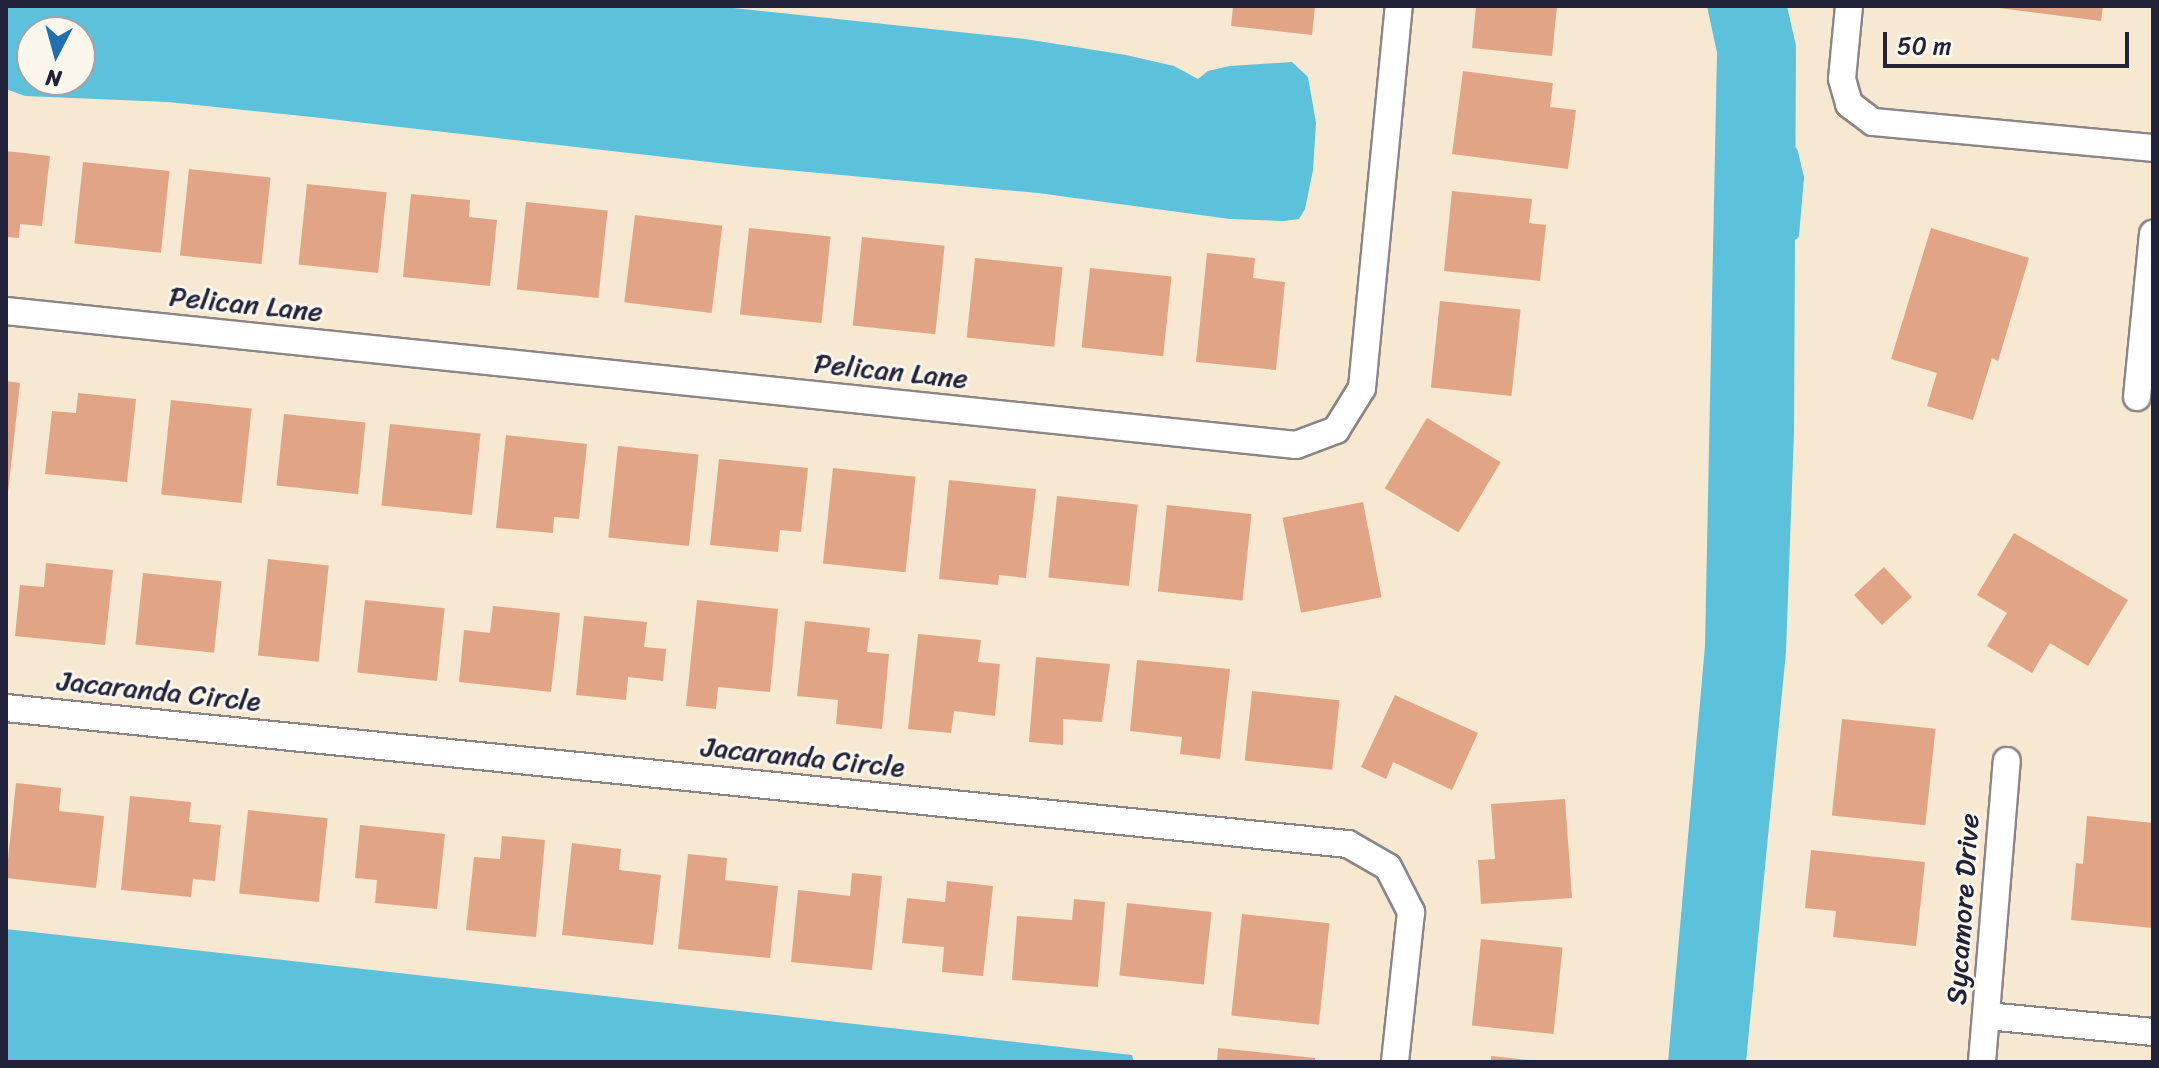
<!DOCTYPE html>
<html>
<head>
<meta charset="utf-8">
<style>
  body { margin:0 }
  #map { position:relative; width:2159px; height:1068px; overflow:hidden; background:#f6e8d1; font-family:Sriracha,sans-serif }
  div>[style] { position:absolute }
  .water>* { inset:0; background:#5cc1da }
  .stream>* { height:10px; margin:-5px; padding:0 5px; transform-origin:5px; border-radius:5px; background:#5cc1da }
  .building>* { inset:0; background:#e1a585; transform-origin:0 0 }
  .roads { filter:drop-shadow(2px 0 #8c8586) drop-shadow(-2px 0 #8c8586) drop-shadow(0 2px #8c8586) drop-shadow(0 -2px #8c8586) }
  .minor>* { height:26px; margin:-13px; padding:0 13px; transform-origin:13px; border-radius:13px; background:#fff }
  span { translate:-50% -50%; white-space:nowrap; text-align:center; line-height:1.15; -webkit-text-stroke:6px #fbf7ec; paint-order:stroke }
  .street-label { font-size:28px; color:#22223b }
  .frame { position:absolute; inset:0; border:8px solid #22223b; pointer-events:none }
  .north { position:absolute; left:16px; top:16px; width:80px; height:80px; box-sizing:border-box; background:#fbf7ec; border:2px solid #a4a2a5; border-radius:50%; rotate:186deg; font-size:22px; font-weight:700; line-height:32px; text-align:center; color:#22223b }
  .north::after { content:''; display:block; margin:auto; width:28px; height:36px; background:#1f6fb2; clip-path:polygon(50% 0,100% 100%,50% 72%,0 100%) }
  .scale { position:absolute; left:1883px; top:32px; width:246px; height:36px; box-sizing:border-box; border:4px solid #22223b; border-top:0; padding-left:10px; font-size:24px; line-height:28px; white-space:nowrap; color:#22223b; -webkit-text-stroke:6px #fbf7ec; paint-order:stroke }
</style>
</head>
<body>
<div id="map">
  <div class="water">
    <i style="clip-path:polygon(evenodd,6px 6px,715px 6px,1025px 39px,1126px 55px,1174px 66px,1198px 79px,1208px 71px,1230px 66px,1292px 62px,1308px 77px,1316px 123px,1313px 170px,1305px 209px,1299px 219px,1284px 221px,1230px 219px,1038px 193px,753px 167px,312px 117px,168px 102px,25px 96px,6px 89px,6px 6px,32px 32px,80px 32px,80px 80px,32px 80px,32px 32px)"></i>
    <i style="clip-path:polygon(1707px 6px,1787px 6px,1796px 46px,1794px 431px,1786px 652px,1746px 1062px,1668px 1062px,1705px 646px,1717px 53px)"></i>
    <i style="clip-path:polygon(6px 929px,1132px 1055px,1134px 1062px,6px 1062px)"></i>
  </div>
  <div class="stream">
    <i style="left:1793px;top:152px;width:27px;rotate:77deg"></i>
    <i style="left:1799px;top:178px;width:57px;rotate:95deg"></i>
  </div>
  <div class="building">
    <i style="clip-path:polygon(1233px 6px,1315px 6px,1312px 35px,1231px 26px)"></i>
    <i style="clip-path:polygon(1476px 6px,1557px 6px,1552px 56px,1472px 48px)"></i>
    <i style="clip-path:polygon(1984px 6px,2103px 6px,2101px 21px)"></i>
    <i style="clip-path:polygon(1463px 71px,1553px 83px,1550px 107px,1576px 110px,1568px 169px,1452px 154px)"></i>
    <i style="clip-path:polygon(6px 151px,50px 156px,42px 226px,20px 224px,19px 238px,6px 237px)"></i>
    <i style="left:83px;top:162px;width:87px;height:82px;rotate:6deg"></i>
    <i style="left:189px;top:169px;width:82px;height:87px;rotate:6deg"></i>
    <i style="left:307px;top:184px;width:80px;height:81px;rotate:6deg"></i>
    <i style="clip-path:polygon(1452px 191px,1532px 199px,1529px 223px,1546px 225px,1540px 281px,1444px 271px)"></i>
    <i style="clip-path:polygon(411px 194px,470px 200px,469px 217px,497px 220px,490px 286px,403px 277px)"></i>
    <i style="left:526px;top:202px;width:82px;height:88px;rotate:6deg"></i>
    <i style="left:635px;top:215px;width:88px;height:88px;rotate:7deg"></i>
    <i style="left:749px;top:228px;width:82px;height:87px;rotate:6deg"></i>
    <i style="clip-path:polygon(1931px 228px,2029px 258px,1998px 361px,1992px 358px,1973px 420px,1927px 406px,1937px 373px,1891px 359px)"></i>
    <i style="left:862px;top:237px;width:83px;height:89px;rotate:6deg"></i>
    <i style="clip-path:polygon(1207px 253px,1255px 258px,1253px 278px,1285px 282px,1276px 370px,1196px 362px)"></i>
    <i style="left:975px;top:258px;width:88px;height:80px;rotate:6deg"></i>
    <i style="left:1090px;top:268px;width:82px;height:80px;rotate:6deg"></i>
    <i style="left:1440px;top:301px;width:81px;height:87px;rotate:6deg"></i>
    <i style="clip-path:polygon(6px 381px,20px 383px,8px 493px,6px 492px)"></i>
    <i style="clip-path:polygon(78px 393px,136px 399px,127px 482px,45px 474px,52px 411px,76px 413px)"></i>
    <i style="left:171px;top:400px;width:81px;height:95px;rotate:6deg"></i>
    <i style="left:284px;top:414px;width:82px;height:72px;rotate:6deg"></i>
    <i style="left:1427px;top:418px;width:86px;height:82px;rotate:31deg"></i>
    <i style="left:390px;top:424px;width:91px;height:82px;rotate:6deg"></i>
    <i style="clip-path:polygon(506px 435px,587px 444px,579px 519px,554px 517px,553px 533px,496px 528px)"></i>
    <i style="left:618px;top:446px;width:81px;height:92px;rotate:6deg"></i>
    <i style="clip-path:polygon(719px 459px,808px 468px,801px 532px,780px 530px,778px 552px,710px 545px)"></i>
    <i style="left:833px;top:468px;width:83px;height:96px;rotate:6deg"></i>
    <i style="clip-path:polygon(949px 480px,1036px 489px,1026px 578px,999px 575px,998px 585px,939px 579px)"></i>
    <i style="left:1057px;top:496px;width:81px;height:82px;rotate:6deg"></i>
    <i style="left:1363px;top:502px;width:97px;height:82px;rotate:79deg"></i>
    <i style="left:1167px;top:505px;width:85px;height:87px;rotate:6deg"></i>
    <i style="clip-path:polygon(2014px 533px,2128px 600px,2088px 666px,2050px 643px,2032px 673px,1987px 646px,2007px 613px,1977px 595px)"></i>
    <i style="left:268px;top:559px;width:61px;height:97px;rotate:6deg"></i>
    <i style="clip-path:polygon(46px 563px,113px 570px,105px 645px,15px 636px,20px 585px,44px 587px)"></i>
    <i style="left:1884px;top:567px;width:41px;height:41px;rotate:47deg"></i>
    <i style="left:143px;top:573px;width:79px;height:72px;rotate:6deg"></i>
    <i style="left:365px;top:600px;width:80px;height:73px;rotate:6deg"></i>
    <i style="clip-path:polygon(697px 600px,778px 609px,770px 692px,718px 687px,716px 709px,686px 706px)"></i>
    <i style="clip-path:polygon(493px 606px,560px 613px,551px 692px,459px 682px,464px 630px,490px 633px)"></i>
    <i style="clip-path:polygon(584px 616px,647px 622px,644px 647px,666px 649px,663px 681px,628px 677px,626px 700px,576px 695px)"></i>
    <i style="clip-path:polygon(805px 621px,870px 628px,867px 652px,889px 654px,882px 729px,836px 724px,838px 700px,797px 696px)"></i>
    <i style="clip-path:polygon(918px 634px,981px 640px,978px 662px,1000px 664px,995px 716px,954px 711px,951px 733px,908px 729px)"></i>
    <i style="clip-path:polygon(1036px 657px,1110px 664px,1102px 722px,1063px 719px,1063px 745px,1029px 742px)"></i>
    <i style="clip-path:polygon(1137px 660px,1230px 669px,1220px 759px,1180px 754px,1182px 737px,1130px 731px)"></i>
    <i style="left:1252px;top:691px;width:88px;height:70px;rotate:6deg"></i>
    <i style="clip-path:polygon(1395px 695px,1478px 733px,1452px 790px,1393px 762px,1386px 779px,1361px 767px)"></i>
    <i style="left:1842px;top:719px;width:94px;height:97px;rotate:6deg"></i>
    <i style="clip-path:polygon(16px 783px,61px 788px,59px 811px,104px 816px,96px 888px,6px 878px)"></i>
    <i style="clip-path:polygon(130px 796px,191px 802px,189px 822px,221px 825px,215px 881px,193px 879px,191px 897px,121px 890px)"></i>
    <i style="clip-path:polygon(1565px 799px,1572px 898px,1481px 904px,1478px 860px,1495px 859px,1491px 804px)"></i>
    <i style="left:248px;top:810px;width:80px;height:84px;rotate:6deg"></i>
    <i style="clip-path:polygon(2087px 816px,2153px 823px,2153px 928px,2071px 920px,2076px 863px,2083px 864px)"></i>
    <i style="clip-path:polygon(360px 825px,445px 834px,437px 909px,375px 903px,377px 880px,355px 878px)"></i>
    <i style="clip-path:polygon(502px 836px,545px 840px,536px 937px,466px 930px,474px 857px,500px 859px)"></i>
    <i style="clip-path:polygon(572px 843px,621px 849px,619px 870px,661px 875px,653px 945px,562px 935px)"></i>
    <i style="clip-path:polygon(1811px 850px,1925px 862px,1916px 946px,1833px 937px,1836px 911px,1805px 908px)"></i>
    <i style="clip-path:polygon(688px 854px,727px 858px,725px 880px,778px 886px,770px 958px,678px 949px)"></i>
    <i style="clip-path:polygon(852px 873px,882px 876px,872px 970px,791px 962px,798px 890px,850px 896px)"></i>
    <i style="clip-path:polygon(947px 881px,993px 886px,983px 976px,942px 972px,944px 947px,902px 943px,907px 898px,945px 902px)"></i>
    <i style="clip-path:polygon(1074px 899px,1105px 902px,1098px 987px,1012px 980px,1017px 916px,1072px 920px)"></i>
    <i style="left:1127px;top:903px;width:85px;height:73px;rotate:6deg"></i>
    <i style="left:1242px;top:914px;width:88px;height:102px;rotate:6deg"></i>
    <i style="left:1481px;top:939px;width:82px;height:87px;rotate:6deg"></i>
    <i style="clip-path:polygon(1218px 1048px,1315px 1058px,1315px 1062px,1217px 1062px)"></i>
    <i style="clip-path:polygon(1491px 1056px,1528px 1060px,1528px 1062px,1491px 1062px)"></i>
  </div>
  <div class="roads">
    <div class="minor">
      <i style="left:1849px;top:6px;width:73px;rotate:95.5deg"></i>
      <i style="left:1842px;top:79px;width:26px;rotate:74deg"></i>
      <i style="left:1849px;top:104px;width:30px;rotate:37deg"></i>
      <i style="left:1873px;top:122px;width:281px;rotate:5.3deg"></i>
      <i style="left:6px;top:311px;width:1297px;rotate:5.93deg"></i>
      <i style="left:1296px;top:445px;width:43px;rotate:-20.6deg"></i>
      <i style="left:1336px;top:430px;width:49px;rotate:-58.2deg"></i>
      <i style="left:1362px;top:388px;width:384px;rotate:-84.5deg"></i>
      <i style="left:2137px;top:397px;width:164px;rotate:-84.4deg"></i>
      <i style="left:6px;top:708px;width:1349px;rotate:5.79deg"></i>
      <i style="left:1348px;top:844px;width:46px;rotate:29.9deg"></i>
      <i style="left:1388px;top:867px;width:51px;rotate:62.9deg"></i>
      <i style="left:1411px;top:912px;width:151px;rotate:96.1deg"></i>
      <i style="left:1987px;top:1016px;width:167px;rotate:5.5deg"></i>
      <i style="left:1982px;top:1062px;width:302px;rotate:-85.3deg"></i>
    </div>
  </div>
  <div class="street-label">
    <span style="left:246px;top:304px;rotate:6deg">Pelican Lane</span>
    <span style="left:891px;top:371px;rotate:6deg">Pelican Lane</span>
    <span style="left:159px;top:691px;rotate:6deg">Jacaranda Circle</span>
    <span style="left:803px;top:757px;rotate:6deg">Jacaranda Circle</span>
    <span style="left:1963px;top:909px;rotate:-86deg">Sycamore Drive</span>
  </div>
  <div class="frame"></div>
  <div class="north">N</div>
  <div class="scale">50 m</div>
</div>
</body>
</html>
